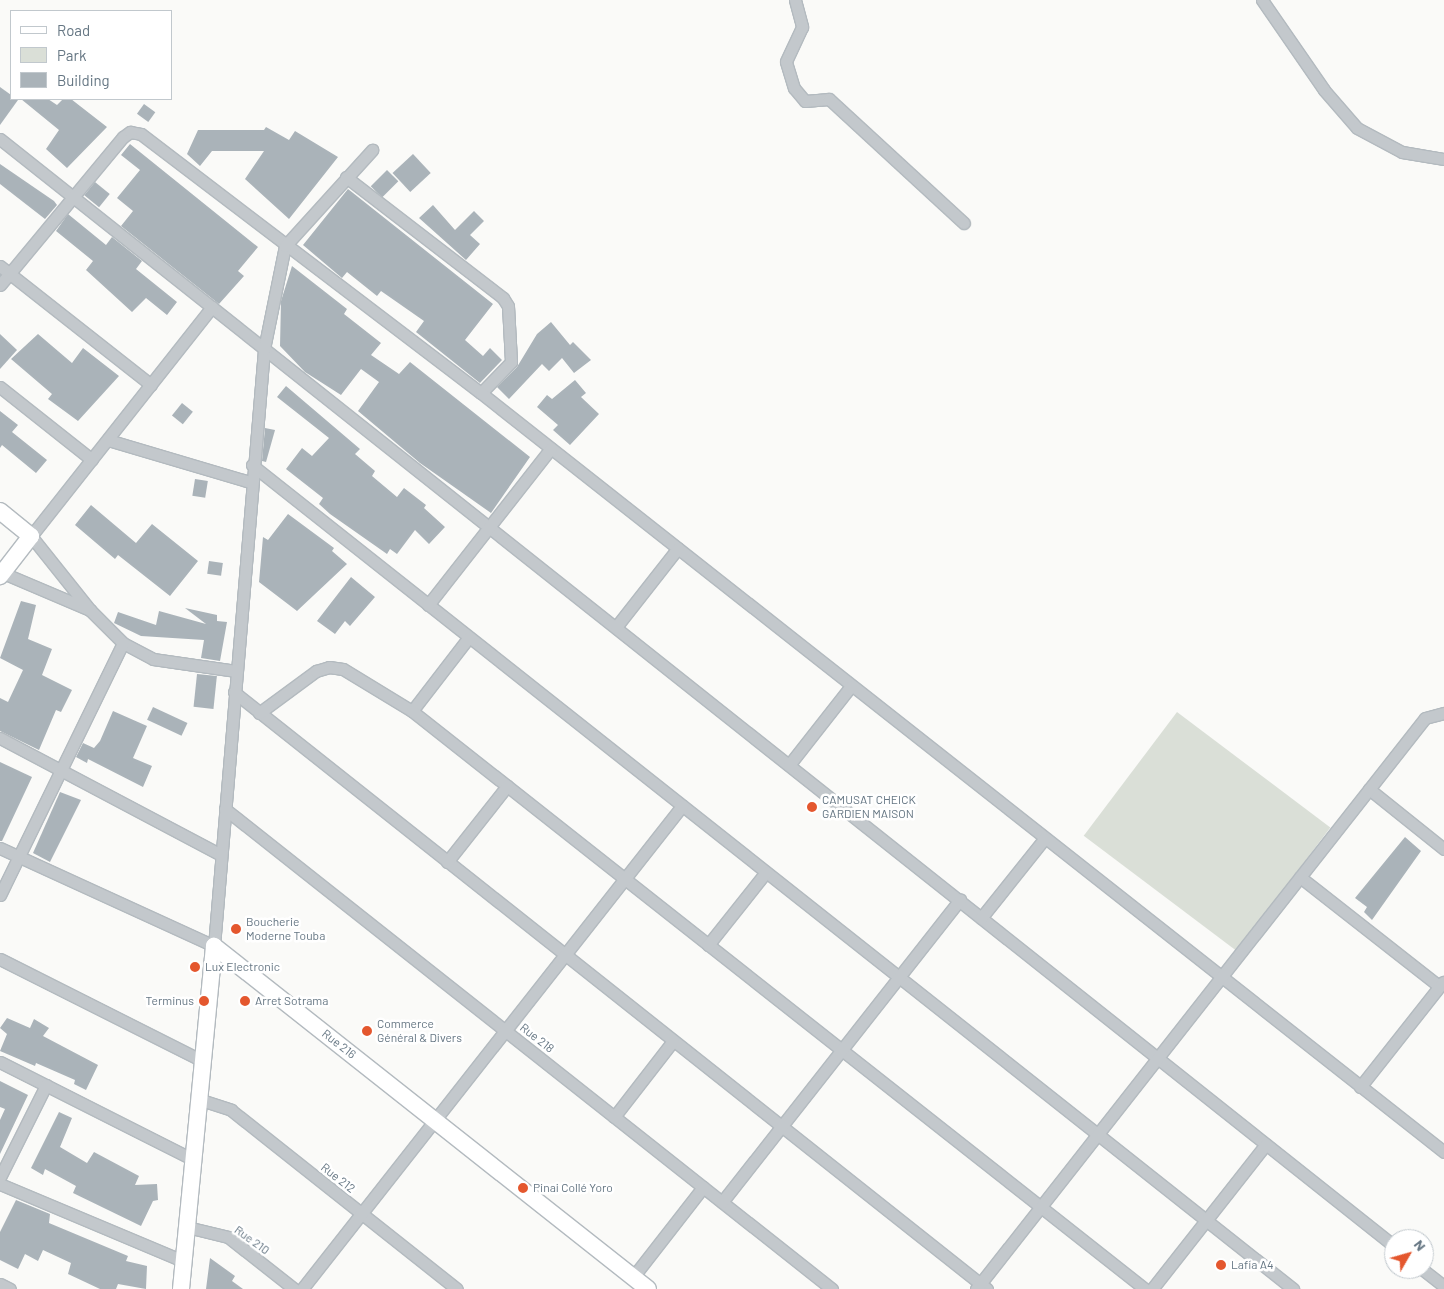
<!DOCTYPE html>
<html>
<head>
<meta charset="utf-8">
<style>
  body { margin:0 }
  #map { position:relative; width:1444px; height:1289px; overflow:hidden; background:#fafaf8; font-family:Barlow,sans-serif }
  div>[style] { position:absolute }
  .green>* { inset:0; background:#dadfd7; transform-origin:0 0 }
  .building>* { inset:0; background:#aab3b9; transform-origin:0 0 }
  .roads { filter:drop-shadow(1px 0 #b3babf) drop-shadow(-1px 0 #b3babf) drop-shadow(0 1px #b3babf) drop-shadow(0 -1px #b3babf) }
  .street>* { height:11px; margin:-5.5px; padding:0 5.5px; transform-origin:5.5px; border-radius:5.5px; background:#c3c8cc }
  .secondary>* { height:16px; margin:-8px; padding:0 8px; transform-origin:8px; border-radius:8px; background:#fff }
  .dots>* { width:14px; height:14px; translate:-50% -50%; box-sizing:border-box; border:2px solid #fff; border-radius:50% }
  span { translate:-50% -50%; white-space:nowrap; text-align:center; line-height:1.15; -webkit-text-stroke:5px #fff; paint-order:stroke }
  .poi-label { font-size:12px; color:#657683 }
  .left { translate:0 -50%; text-align:left }
  .right { translate:-100% -50%; text-align:right }
  .street-label { font-size:12px; color:#657683 }
  .legend { position:absolute; left:10px; top:10px; width:162px; height:90px; box-sizing:border-box; background:#fff; border:1px solid #c1c8cd; margin:0; padding:6px 9px; list-style:none; font-size:15px; color:#657683 }
  .legend li { display:flex; align-items:center; gap:10px; height:25px }
  .legend b { width:25px; border:1px solid #c1c8cd }
  .north { position:absolute; left:1384px; top:1229px; width:50px; height:50px; box-sizing:border-box; background:#fff; border:1px solid #c1c8cd; border-radius:50%; rotate:52deg; font-size:14px; font-weight:700; line-height:20px; text-align:center; color:#657683 }
  .north::after { content:''; display:block; margin:auto; width:18px; height:22px; background:#e4572e; clip-path:polygon(50% 0,100% 100%,50% 72%,0 100%) }
</style>
</head>
<body>
<div id="map">
  <div class="green">
    <i style="left:1177px;top:712px;width:192px;height:155px;rotate:37deg"></i>
  </div>
  <div class="building">
    <i style="clip-path:polygon(0 87px,18px 100px,0 125px)"></i>
    <i style="clip-path:polygon(21px 99px,48px 99px,57px 105px,63px 99px,71px 99px,107px 127px,67px 168px,46px 149px,59px 130px)"></i>
    <i style="left:144px;top:104px;width:14px;height:12px;rotate:36deg"></i>
    <i style="clip-path:polygon(266px 127px,289px 140px,295px 131px,338px 157px,289px 219px,245px 179px,264px 151px,212px 151px,200px 166px,187px 154px,198px 130px,264px 130px)"></i>
    <i style="clip-path:polygon(130px 144px,258px 247px,238px 271px,244px 276px,219px 304px,121px 226px,133px 211px,117px 198px,140px 170px,121px 155px)"></i>
    <i style="left:413px;top:154px;width:26px;height:28px;rotate:47deg"></i>
    <i style="clip-path:polygon(0 164px,54px 201px,57px 205px,45px 219px,0 184px)"></i>
    <i style="left:387px;top:170px;width:16px;height:23px;rotate:45deg"></i>
    <i style="left:95px;top:182px;width:19px;height:17px;rotate:39deg"></i>
    <i style="clip-path:polygon(348px 189px,493px 304px,465px 340px,483px 356px,490px 348px,502px 360px,480px 383px,416px 332px,424px 321px,381px 291px,377px 296px,347px 272px,342px 278px,303px 245px)"></i>
    <i style="clip-path:polygon(433px 205px,455px 230px,474px 211px,484px 221px,470px 235px,480px 244px,466px 260px,419px 218px)"></i>
    <i style="clip-path:polygon(68px 214px,106px 245px,112px 237px,142px 261px,136px 269px,177px 302px,167px 315px,146px 298px,132px 312px,86px 270px,93px 261px,56px 231px)"></i>
    <i style="clip-path:polygon(292px 266px,347px 309px,344px 314px,381px 343px,371px 355px,399px 374px,410px 362px,530px 457px,491px 513px,420px 463px,358px 411px,379px 382px,361px 369px,341px 395px,305px 372px,280px 346px,281px 301px)"></i>
    <i style="clip-path:polygon(551px 322px,570px 345px,573px 342px,591px 360px,574px 373px,562px 358px,549px 371px,542px 364px,509px 399px,497px 387px,517px 367px,537px 334px)"></i>
    <i style="clip-path:polygon(0 334px,17px 350px,0 369px)"></i>
    <i style="clip-path:polygon(38px 334px,72px 363px,83px 348px,119px 376px,78px 421px,48px 399px,52px 394px,11px 359px)"></i>
    <i style="clip-path:polygon(575px 380px,586px 393px,581px 397px,599px 414px,570px 445px,553px 430px,558px 425px,537px 407px,547px 395px,552px 399px)"></i>
    <i style="clip-path:polygon(286px 386px,360px 449px,355px 454px,375px 471px,372px 476px,397px 497px,404px 488px,426px 505px,424px 508px,445px 527px,429px 544px,415px 530px,397px 554px,390px 549px,387px 554px,330px 514px,319px 504px,323px 498px,286px 469px,302px 448px,312px 456px,329px 438px,277px 397px)"></i>
    <i style="left:182px;top:403px;width:14px;height:16px;rotate:39deg"></i>
    <i style="clip-path:polygon(0 411px,18px 425px,12px 432px,47px 460px,36px 473px,2px 445px,0 448px)"></i>
    <i style="clip-path:polygon(265px 428px,275px 430px,266px 462px,262px 461px)"></i>
    <i style="left:195px;top:479px;width:13px;height:17px;rotate:9deg"></i>
    <i style="clip-path:polygon(91px 505px,136px 543px,152px 524px,198px 561px,170px 596px,118px 555px,115px 559px,75px 525px)"></i>
    <i style="clip-path:polygon(288px 514px,334px 548px,332px 551px,347px 564px,297px 611px,259px 582px,263px 537px,268px 540px)"></i>
    <i style="left:209px;top:561px;width:14px;height:13px;rotate:8deg"></i>
    <i style="clip-path:polygon(351px 577px,375px 597px,350px 626px,345px 621px,335px 634px,317px 621px)"></i>
    <i style="clip-path:polygon(21px 601px,36px 605px,28px 639px,52px 649px,42px 675px,72px 690px,61px 712px,56px 710px,39px 750px,0 731px,0 698px,8px 702px,23px 670px,0 658px)"></i>
    <i style="clip-path:polygon(185px 608px,217px 615px,217px 621px,227px 622px,220px 661px,201px 658px,204px 640px,141px 636px,114px 623px,118px 612px,156px 625px,159px 611px,206px 624px)"></i>
    <i style="left:197px;top:674px;width:20px;height:33px;rotate:6deg"></i>
    <i style="left:153px;top:707px;width:38px;height:14px;rotate:25deg"></i>
    <i style="clip-path:polygon(113px 711px,147px 726px,133px 758px,152px 766px,143px 787px,88px 759px,87px 763px,76px 757px,83px 743px,94px 748px,100px 741px)"></i>
    <i style="clip-path:polygon(0 762px,32px 777px,2px 841px,0 841px)"></i>
    <i style="clip-path:polygon(60px 792px,81px 800px,50px 862px,33px 853px)"></i>
    <i style="clip-path:polygon(1405px 837px,1421px 851px,1372px 920px,1364px 912px,1367px 907px,1355px 898px)"></i>
    <i style="clip-path:polygon(7px 1018px,30px 1028px,34px 1019px,49px 1028px,43px 1036px,98px 1065px,86px 1090px,74px 1084px,75px 1080px,36px 1063px,35px 1066px,0 1051px,7px 1034px,0 1028px)"></i>
    <i style="clip-path:polygon(0 1081px,28px 1095px,0 1154px,0 1120px,5px 1109px,0 1107px)"></i>
    <i style="clip-path:polygon(59px 1112px,72px 1118px,60px 1147px,87px 1163px,94px 1152px,139px 1176px,135px 1185px,157px 1184px,158px 1200px,153px 1201px,141px 1226px,73px 1193px,76px 1186px,45px 1169px,43px 1175px,31px 1168px)"></i>
    <i style="clip-path:polygon(16px 1200px,50px 1214px,49px 1223px,128px 1256px,126px 1261px,147px 1266px,146px 1289px,118px 1284px,116px 1289px,100px 1289px,68px 1274px,71px 1263px,43px 1250px,38px 1261px,25px 1254px,18px 1269px,0 1260px,0 1232px)"></i>
    <i style="clip-path:polygon(210px 1258px,235px 1276px,232px 1281px,243px 1289px,206px 1289px)"></i>
  </div>
  <div class="roads">
    <div class="street">
      <i style="left:795px;top:0;width:28px;rotate:75deg"></i>
      <i style="left:802px;top:27px;width:38px;rotate:115deg"></i>
      <i style="left:786px;top:62px;width:27px;rotate:73deg"></i>
      <i style="left:794px;top:88px;width:17px;rotate:50deg"></i>
      <i style="left:805px;top:101px;width:24px;rotate:-5deg"></i>
      <i style="left:829px;top:99px;width:183px;rotate:42.6deg"></i>
      <i style="left:1262px;top:0;width:109px;rotate:55.4deg"></i>
      <i style="left:1324px;top:90px;width:50px;rotate:49deg"></i>
      <i style="left:1357px;top:128px;width:51px;rotate:28.1deg"></i>
      <i style="left:1402px;top:152px;width:43px;rotate:9.5deg"></i>
      <i style="left:0;top:139px;width:1780px;rotate:38.45deg"></i>
      <i style="left:346px;top:177px;width:198px;rotate:37.6deg"></i>
      <i style="left:503px;top:298px;width:9px;rotate:58deg"></i>
      <i style="left:508px;top:306px;width:56px;rotate:86.9deg"></i>
      <i style="left:511px;top:362px;width:43px;rotate:134.1deg"></i>
      <i style="left:0;top:266px;width:192px;rotate:38.2deg"></i>
      <i style="left:0;top:285px;width:192px;rotate:-50.3deg"></i>
      <i style="left:123px;top:137px;width:9px;rotate:-36deg"></i>
      <i style="left:130px;top:132px;width:11px;rotate:10deg"></i>
      <i style="left:141px;top:134px;width:427px;rotate:37.3deg"></i>
      <i style="left:481px;top:393px;width:1226px;rotate:38.24deg"></i>
      <i style="left:0;top:387px;width:117px;rotate:38.4deg"></i>
      <i style="left:108px;top:440px;width:148px;rotate:16.5deg"></i>
      <i style="left:252px;top:465px;width:1328px;rotate:38.36deg"></i>
      <i style="left:3px;top:573px;width:95px;rotate:23deg"></i>
      <i style="left:90px;top:610px;width:47px;rotate:45deg"></i>
      <i style="left:123px;top:643px;width:34px;rotate:28deg"></i>
      <i style="left:153px;top:659px;width:84px;rotate:8.2deg"></i>
      <i style="left:428px;top:605px;width:199px;rotate:-51.9deg"></i>
      <i style="left:90px;top:610px;width:95px;rotate:-128.6deg"></i>
      <i style="left:31px;top:536px;width:292px;rotate:-51.7deg"></i>
      <i style="left:616px;top:627px;width:100px;rotate:-51.9deg"></i>
      <i style="left:234px;top:692px;width:961px;rotate:38.41deg"></i>
      <i style="left:412px;top:711px;width:93px;rotate:-52.4deg"></i>
      <i style="left:259px;top:713px;width:71px;rotate:-36.4deg"></i>
      <i style="left:316px;top:671px;width:14px;rotate:-17deg"></i>
      <i style="left:329px;top:667px;width:14px;rotate:8deg"></i>
      <i style="left:343px;top:669px;width:81px;rotate:31.3deg"></i>
      <i style="left:412px;top:711px;width:933px;rotate:38.26deg"></i>
      <i style="left:0;top:738px;width:250px;rotate:27.9deg"></i>
      <i style="left:789px;top:765px;width:100px;rotate:-51.9deg"></i>
      <i style="left:1369px;top:789px;width:96px;rotate:38.7deg"></i>
      <i style="left:225px;top:809px;width:774px;rotate:38.34deg"></i>
      <i style="left:0;top:848px;width:235px;rotate:24.6deg"></i>
      <i style="left:214px;top:946px;width:599px;rotate:-85.21deg"></i>
      <i style="left:264px;top:349px;width:105px;rotate:-78.5deg"></i>
      <i style="left:285px;top:246px;width:130px;rotate:-47.8deg"></i>
      <i style="left:447px;top:862px;width:97px;rotate:-51.7deg"></i>
      <i style="left:1300px;top:877px;width:177px;rotate:38.1deg"></i>
      <i style="left:0;top:895px;width:280px;rotate:-64deg"></i>
      <i style="left:981px;top:918px;width:101px;rotate:-51.4deg"></i>
      <i style="left:708px;top:945px;width:93px;rotate:-51.5deg"></i>
      <i style="left:0;top:959px;width:225px;rotate:26.7deg"></i>
      <i style="left:0;top:1062px;width:215px;rotate:26.8deg"></i>
      <i style="left:1360px;top:1087px;width:134px;rotate:-51.7deg"></i>
      <i style="left:198px;top:1099px;width:35px;rotate:18deg"></i>
      <i style="left:231px;top:1110px;width:288px;rotate:38.4deg"></i>
      <i style="left:614px;top:1117px;width:96px;rotate:-52.2deg"></i>
      <i style="left:0;top:1177px;width:103px;rotate:-63.4deg"></i>
      <i style="left:0;top:1184px;width:199px;rotate:22.8deg"></i>
      <i style="left:722px;top:1202px;width:385px;rotate:-51.8deg"></i>
      <i style="left:187px;top:1227px;width:42px;rotate:13.7deg"></i>
      <i style="left:228px;top:1237px;width:84px;rotate:38.2deg"></i>
      <i style="left:1422px;top:1269px;width:28px;rotate:38deg"></i>
      <i style="left:633px;top:1277px;width:114px;rotate:-52.1deg"></i>
      <i style="left:0;top:1284px;width:11px;rotate:27deg"></i>
      <i style="left:302px;top:1289px;width:615px;rotate:-51.81deg"></i>
      <i style="left:976px;top:1289px;width:726px;rotate:-51.82deg"></i>
      <i style="left:1425px;top:718px;width:20px;rotate:-15deg"></i>
      <i style="left:1152px;top:1289px;width:184px;rotate:-51.8deg"></i>
    </div>
    <div class="secondary">
      <i style="left:0;top:511px;width:40px;rotate:39deg"></i>
      <i style="left:31px;top:536px;width:51px;rotate:127.8deg"></i>
      <i style="left:214px;top:946px;width:553px;rotate:38.32deg"></i>
      <i style="left:181px;top:1289px;width:345px;rotate:-84.5deg"></i>
    </div>
  </div>
  <div class="dots">
    <i style="left:812px;top:807px;background:#e4572e"></i>
    <i style="left:236px;top:929px;background:#e4572e"></i>
    <i style="left:195px;top:967px;background:#e4572e"></i>
    <i style="left:204px;top:1001px;background:#e4572e"></i>
    <i style="left:245px;top:1001px;background:#e4572e"></i>
    <i style="left:367px;top:1031px;background:#e4572e"></i>
    <i style="left:523px;top:1188px;background:#e4572e"></i>
    <i style="left:1221px;top:1265px;background:#e4572e"></i>
  </div>
  <div class="poi-label">
    <span class="left" style="left:822px;top:807px">CAMUSAT CHEICK<br>GARDIEN MAISON</span>
    <span class="left" style="left:246px;top:929px">Boucherie<br>Moderne Touba</span>
    <span class="left" style="left:205px;top:967px">Lux Electronic</span>
    <span class="right" style="left:194px;top:1001px">Terminus</span>
    <span class="left" style="left:255px;top:1001px">Arret Sotrama</span>
    <span class="left" style="left:377px;top:1031px">Commerce<br>Général &amp; Divers</span>
    <span class="left" style="left:533px;top:1188px">Pinai Collé Yoro</span>
    <span class="left" style="left:1231px;top:1265px">Lafia A4</span>
  </div>
  <div class="street-label">
    <span style="left:537px;top:1038px;rotate:38deg">Rue 218</span>
    <span style="left:339px;top:1044px;rotate:38deg">Rue 216</span>
    <span style="left:338px;top:1178px;rotate:38deg">Rue 212</span>
    <span style="left:252px;top:1240px;rotate:36deg">Rue 210</span>
  </div>
  <ul class="legend">
  <li><b style="height:6px;background:#fff"></b>Road</li>
  <li><b style="height:14px;background:#dadfd7"></b>Park</li>
  <li><b style="height:14px;background:#aab3b9"></b>Building</li>
  </ul>
  <div class="north">N</div>
</div>
</body>
</html>
